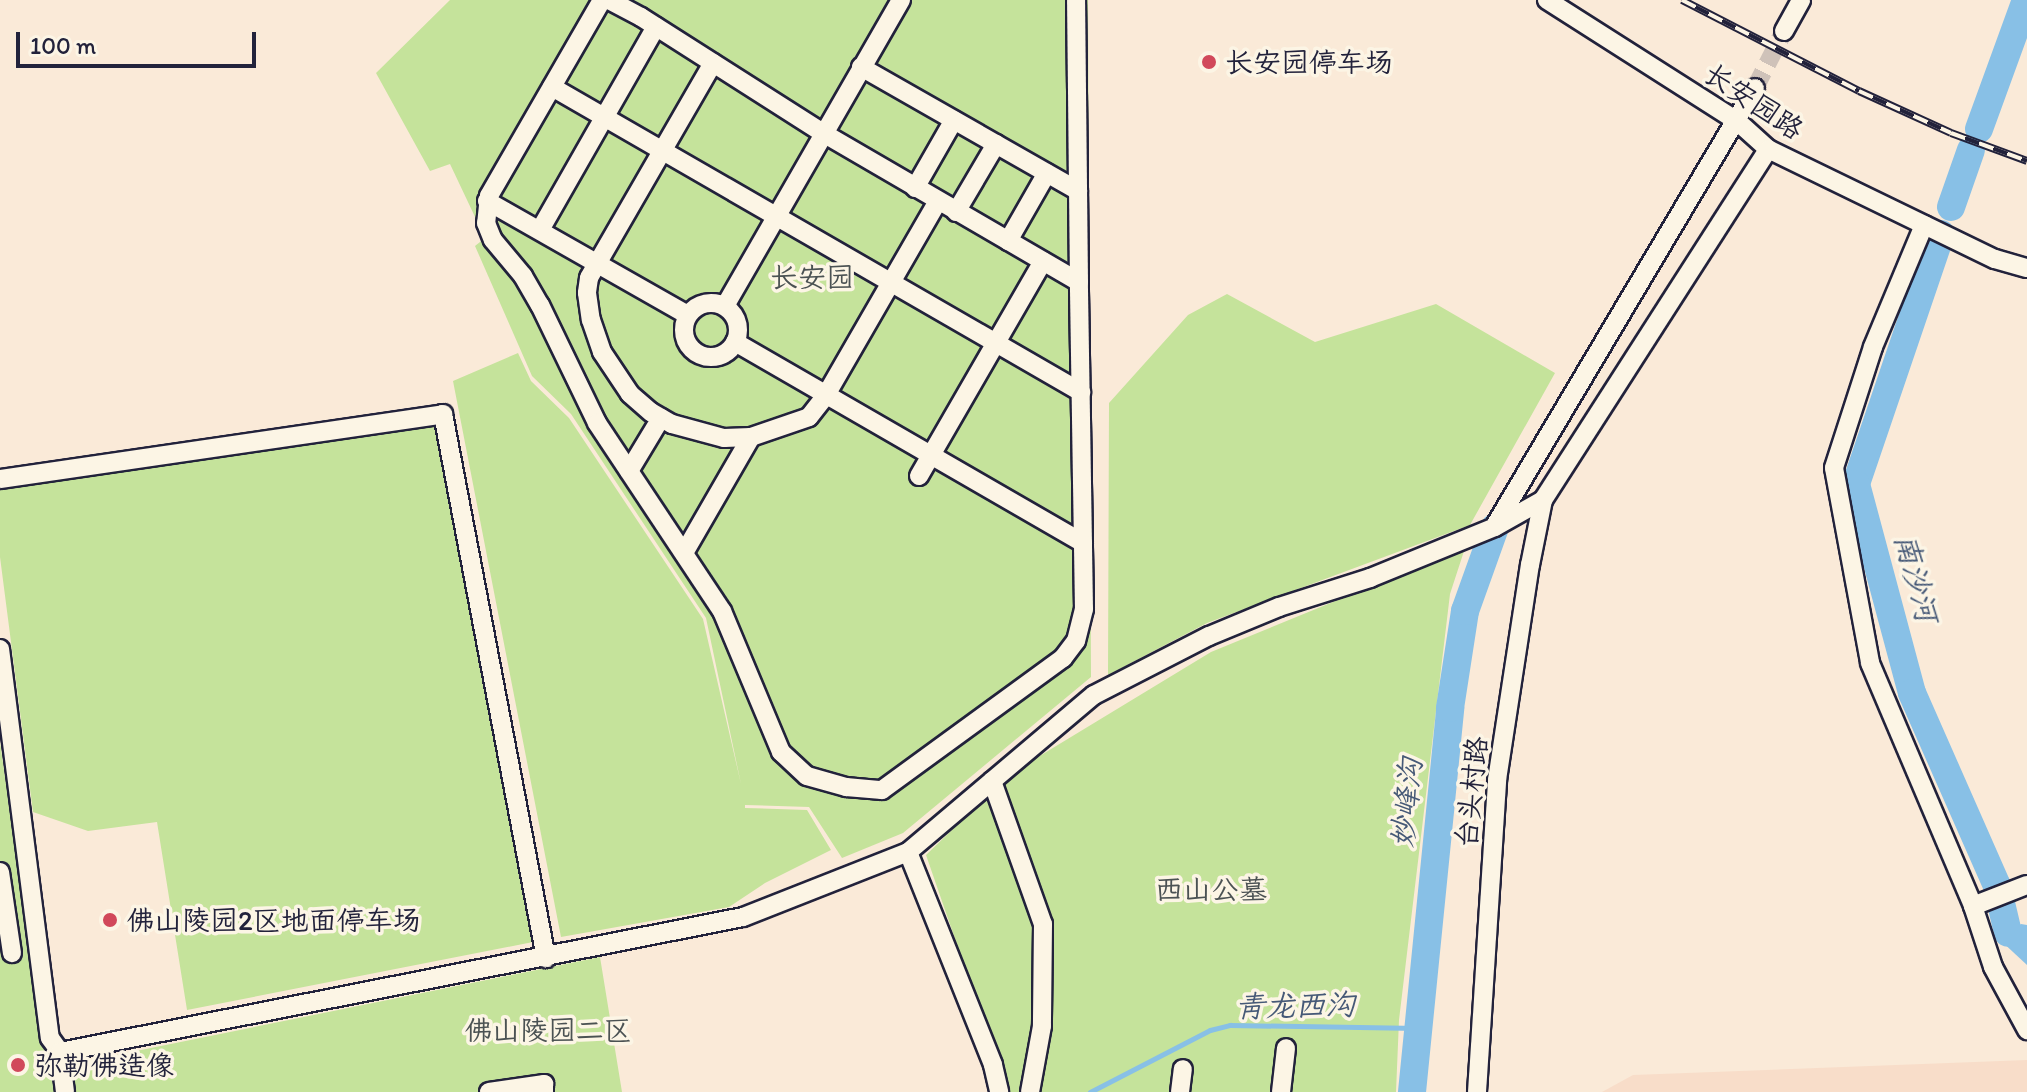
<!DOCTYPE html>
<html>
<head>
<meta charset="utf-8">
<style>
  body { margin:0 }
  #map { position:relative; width:2027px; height:1092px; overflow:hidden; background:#faead8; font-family:Itim,"LXGW WenKai TC",sans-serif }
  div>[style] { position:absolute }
  .built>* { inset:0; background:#f8ddc9 }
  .green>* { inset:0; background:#c5e39b }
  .water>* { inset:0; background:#88c0e6 }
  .stream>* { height:5px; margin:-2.5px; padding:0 2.5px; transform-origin:2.5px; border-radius:2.5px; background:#88c0e6 }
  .river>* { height:28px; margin:-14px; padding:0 14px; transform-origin:14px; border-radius:14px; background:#88c0e6 }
  .minor-tunnel>* { height:18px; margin-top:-9px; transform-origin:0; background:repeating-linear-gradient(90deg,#cfc2b9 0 18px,transparent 0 27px) }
  .roads { filter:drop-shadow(2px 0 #22223b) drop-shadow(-2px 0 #22223b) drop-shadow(0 2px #22223b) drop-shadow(0 -2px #22223b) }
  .minor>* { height:18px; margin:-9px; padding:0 9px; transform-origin:9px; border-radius:9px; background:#fcf5e5 }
  .minor>.ring { margin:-9px; padding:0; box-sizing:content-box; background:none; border:18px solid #fcf5e5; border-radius:50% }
  .rail>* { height:8px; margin-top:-4px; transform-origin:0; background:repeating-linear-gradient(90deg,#fcf5e5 0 15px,#22223b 0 30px); box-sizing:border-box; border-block:2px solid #22223b }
  .dots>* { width:22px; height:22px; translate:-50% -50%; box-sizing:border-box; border:4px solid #fcf5e5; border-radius:50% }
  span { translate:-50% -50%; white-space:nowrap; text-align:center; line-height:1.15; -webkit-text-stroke:7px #fcf5e5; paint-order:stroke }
  .poi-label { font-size:28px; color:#22223b }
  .left { translate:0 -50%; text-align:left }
  .street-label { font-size:28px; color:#22223b }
  .park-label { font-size:28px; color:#4b5253 }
  .water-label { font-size:30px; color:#465977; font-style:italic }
  .scale { position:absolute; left:16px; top:32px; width:240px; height:36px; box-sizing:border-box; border:4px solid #22223b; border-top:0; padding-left:10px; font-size:24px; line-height:28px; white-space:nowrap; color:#22223b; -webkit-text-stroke:6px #fcf5e5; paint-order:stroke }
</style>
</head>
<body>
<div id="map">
  <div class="built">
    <i style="clip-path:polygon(2027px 1060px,2027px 1092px,1602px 1092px,1633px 1075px)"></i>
  </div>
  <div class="green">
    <i style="clip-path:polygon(450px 0,1088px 0,1091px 677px,903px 833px,842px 858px,809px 807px,745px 805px,745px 808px,807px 810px,831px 850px,765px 883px,729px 907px,561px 937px,453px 381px,518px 353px,531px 381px,569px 418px,703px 619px,741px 784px,706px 618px,571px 414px,532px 376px,475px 246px,485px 238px,450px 164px,430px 171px,376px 73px)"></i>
    <i style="clip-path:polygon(1227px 294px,1315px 342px,1436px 304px,1555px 373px,1470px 525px,1207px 623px,1108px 675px,1109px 403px,1188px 315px)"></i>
    <i style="clip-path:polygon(434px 419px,533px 942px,187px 1010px,157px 822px,88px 831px,33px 812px,0 557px,0 484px)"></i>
    <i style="clip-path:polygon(1465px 548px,1450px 594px,1399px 1020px,1396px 1092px,1008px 1092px,926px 855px,1010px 774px,1211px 652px)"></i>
    <i style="clip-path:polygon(0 742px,47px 1069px,600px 957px,622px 1092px,0 1092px)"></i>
  </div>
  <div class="water">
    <i style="clip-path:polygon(2021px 924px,2027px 925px,2027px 965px,1999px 939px)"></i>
  </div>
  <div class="stream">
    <i style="left:1090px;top:1092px;width:135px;rotate:-27.3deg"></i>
    <i style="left:1210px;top:1030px;width:21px;rotate:-14deg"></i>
    <i style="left:1230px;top:1025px;width:188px;rotate:0.9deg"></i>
  </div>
  <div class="river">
    <i style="left:1979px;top:129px;width:137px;rotate:-70deg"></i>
    <i style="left:1951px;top:207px;width:60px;rotate:-70.7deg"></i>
    <i style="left:1941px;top:234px;width:264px;rotate:108.8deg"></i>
    <i style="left:1856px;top:484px;width:216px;rotate:75deg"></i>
    <i style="left:1912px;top:693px;width:211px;rotate:66.2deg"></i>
    <i style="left:1997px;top:886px;width:48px;rotate:76.8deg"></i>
    <i style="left:1412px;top:1092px;width:386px;rotate:-84.3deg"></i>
    <i style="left:1450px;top:708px;width:98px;rotate:-81.2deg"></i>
    <i style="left:1465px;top:611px;width:89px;rotate:-70.3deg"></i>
  </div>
  <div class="minor-tunnel">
    <i style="left:1755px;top:88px;width:64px;rotate:-63deg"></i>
  </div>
  <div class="roads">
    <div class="minor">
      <i style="left:602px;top:0;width:226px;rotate:120deg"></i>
      <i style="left:489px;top:196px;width:27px;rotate:96deg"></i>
      <i style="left:486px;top:223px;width:18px;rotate:68deg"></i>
      <i style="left:493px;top:240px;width:47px;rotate:50.2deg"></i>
      <i style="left:523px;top:276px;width:34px;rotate:60deg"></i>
      <i style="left:540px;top:305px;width:131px;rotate:64.2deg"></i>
      <i style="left:597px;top:423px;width:226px;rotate:56.4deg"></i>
      <i style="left:722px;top:611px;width:153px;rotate:67.3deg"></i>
      <i style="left:781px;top:752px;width:35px;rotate:43deg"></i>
      <i style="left:807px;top:776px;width:41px;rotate:15.8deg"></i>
      <i style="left:846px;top:787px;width:36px;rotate:5deg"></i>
      <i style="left:882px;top:790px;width:224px;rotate:-36.1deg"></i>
      <i style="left:1063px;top:658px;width:21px;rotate:-53deg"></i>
      <i style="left:1076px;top:641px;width:33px;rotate:-76deg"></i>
      <i style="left:1084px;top:609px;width:327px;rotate:-90.9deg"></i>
      <i style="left:609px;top:0;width:36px;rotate:28deg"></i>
      <i style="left:641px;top:17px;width:216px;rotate:32.5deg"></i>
      <i style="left:823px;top:133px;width:296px;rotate:30.2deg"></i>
      <i style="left:1079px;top:282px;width:282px;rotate:-90.6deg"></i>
      <i style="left:1547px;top:0;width:225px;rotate:32.5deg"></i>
      <i style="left:1737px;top:121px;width:42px;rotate:42.1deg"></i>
      <i style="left:1768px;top:149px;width:252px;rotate:25.9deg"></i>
      <i style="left:1995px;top:259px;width:33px;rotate:16deg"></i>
      <i style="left:1784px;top:31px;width:35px;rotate:-61deg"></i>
      <i style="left:713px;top:63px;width:248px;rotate:120deg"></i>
      <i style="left:589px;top:278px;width:15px;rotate:98deg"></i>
      <i style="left:587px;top:293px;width:27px;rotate:82deg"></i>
      <i style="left:591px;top:320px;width:34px;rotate:71deg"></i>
      <i style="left:602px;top:352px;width:50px;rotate:56.3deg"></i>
      <i style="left:630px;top:394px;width:28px;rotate:41deg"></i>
      <i style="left:651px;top:412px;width:24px;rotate:30deg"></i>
      <i style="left:672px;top:424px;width:54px;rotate:15.1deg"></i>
      <i style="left:724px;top:438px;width:27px;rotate:-2deg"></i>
      <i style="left:751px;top:437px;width:61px;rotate:-19deg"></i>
      <i style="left:809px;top:417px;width:28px;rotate:-52deg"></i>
      <i style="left:826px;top:395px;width:224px;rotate:-60deg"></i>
      <i style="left:861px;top:67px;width:250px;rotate:29.7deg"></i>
      <i style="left:552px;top:87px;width:611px;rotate:29.97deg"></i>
      <i style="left:915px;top:188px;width:78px;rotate:-60.2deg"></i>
      <i style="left:487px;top:201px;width:231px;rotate:29.6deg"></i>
      <i style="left:956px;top:212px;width:79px;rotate:-59.5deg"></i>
      <i style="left:1924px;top:225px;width:132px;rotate:112.7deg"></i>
      <i style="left:1873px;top:347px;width:127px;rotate:107.9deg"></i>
      <i style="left:1834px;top:468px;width:198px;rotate:79.5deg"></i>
      <i style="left:1870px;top:663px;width:264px;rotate:67deg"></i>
      <i style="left:1973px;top:906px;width:64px;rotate:71.8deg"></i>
      <i style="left:1993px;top:967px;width:72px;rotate:61.6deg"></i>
      <i style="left:540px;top:230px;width:234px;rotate:-60.3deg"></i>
      <i style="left:1008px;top:241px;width:78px;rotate:-60.2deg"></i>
      <i class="ring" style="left:684px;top:303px;width:36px;height:36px"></i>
      <i style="left:725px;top:306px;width:353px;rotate:-60.1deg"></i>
      <i style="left:735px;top:342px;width:402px;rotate:30deg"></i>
      <i style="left:629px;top:471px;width:62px;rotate:-58.9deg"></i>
      <i style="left:919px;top:476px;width:248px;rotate:-60deg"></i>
      <i style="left:0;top:479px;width:448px;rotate:-8.3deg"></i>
      <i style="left:443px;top:414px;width:554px;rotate:79.28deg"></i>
      <i style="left:1496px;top:524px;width:507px;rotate:-59.29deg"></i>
      <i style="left:684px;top:553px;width:134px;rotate:-60deg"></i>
      <i style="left:0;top:649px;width:392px;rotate:82.7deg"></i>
      <i style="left:50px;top:1038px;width:17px;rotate:54deg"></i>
      <i style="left:60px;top:1052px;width:696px;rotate:-11.18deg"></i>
      <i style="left:743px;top:917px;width:177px;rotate:-21.5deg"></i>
      <i style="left:908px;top:852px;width:243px;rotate:-40.2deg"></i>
      <i style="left:1094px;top:695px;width:129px;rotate:-27.2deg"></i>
      <i style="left:1209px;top:636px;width:76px;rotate:-22.5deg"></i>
      <i style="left:1279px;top:607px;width:96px;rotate:-17.7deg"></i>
      <i style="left:1370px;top:578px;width:135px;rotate:-22.2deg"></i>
      <i style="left:1495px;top:527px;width:55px;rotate:-29.4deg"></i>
      <i style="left:1543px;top:500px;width:417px;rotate:-57.3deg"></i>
      <i style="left:992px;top:781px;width:152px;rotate:70.4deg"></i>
      <i style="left:1043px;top:924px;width:102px;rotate:90.6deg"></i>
      <i style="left:1042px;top:1026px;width:67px;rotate:100.3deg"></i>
      <i style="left:908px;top:852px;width:229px;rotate:68.2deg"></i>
      <i style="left:993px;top:1065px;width:28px;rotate:77deg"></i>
      <i style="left:0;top:872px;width:82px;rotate:81.6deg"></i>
      <i style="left:1973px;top:906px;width:58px;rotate:-21.3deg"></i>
      <i style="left:60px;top:1052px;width:40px;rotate:82.9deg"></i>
      <i style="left:489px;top:1092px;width:56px;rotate:-8.3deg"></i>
      <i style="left:544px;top:1084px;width:8px;rotate:90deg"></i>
      <i style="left:1180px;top:1092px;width:23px;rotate:-83deg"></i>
      <i style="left:1281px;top:1092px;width:44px;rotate:-83.5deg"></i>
      <i style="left:1477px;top:1092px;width:313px;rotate:-86.3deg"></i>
      <i style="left:1497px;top:780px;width:218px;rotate:-81.3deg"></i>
      <i style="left:1530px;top:565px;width:66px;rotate:-78.7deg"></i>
    </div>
  </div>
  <div class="rail">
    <i style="left:1682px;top:0;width:199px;rotate:27.2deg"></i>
    <i style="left:1859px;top:91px;width:101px;rotate:24.5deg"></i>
    <i style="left:1951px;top:133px;width:81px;rotate:20.2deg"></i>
  </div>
  <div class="dots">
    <i style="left:1209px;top:62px;background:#d1495b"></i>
    <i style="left:110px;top:920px;background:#d1495b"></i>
    <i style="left:18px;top:1065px;background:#d1495b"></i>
  </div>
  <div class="poi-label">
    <span class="left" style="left:1225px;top:62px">长安园停车场</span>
    <span class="left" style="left:126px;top:920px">佛山陵园2区地面停车场</span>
    <span class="left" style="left:34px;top:1065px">弥勒佛造像</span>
  </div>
  <div class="street-label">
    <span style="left:1754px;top:101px;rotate:34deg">长安园路</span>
    <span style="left:1471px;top:792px;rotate:-84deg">台头村路</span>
  </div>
  <div class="park-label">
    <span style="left:812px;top:277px">长安园</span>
    <span style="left:1211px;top:889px">西山公墓</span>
    <span style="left:548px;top:1030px">佛山陵园二区</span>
  </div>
  <div class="water-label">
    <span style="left:1916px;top:578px;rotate:75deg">南沙河</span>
    <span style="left:1407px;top:803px;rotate:-84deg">妙峰沟</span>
    <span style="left:1295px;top:1006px;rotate:-1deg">青龙西沟</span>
  </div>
  <div class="scale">100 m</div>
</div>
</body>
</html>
